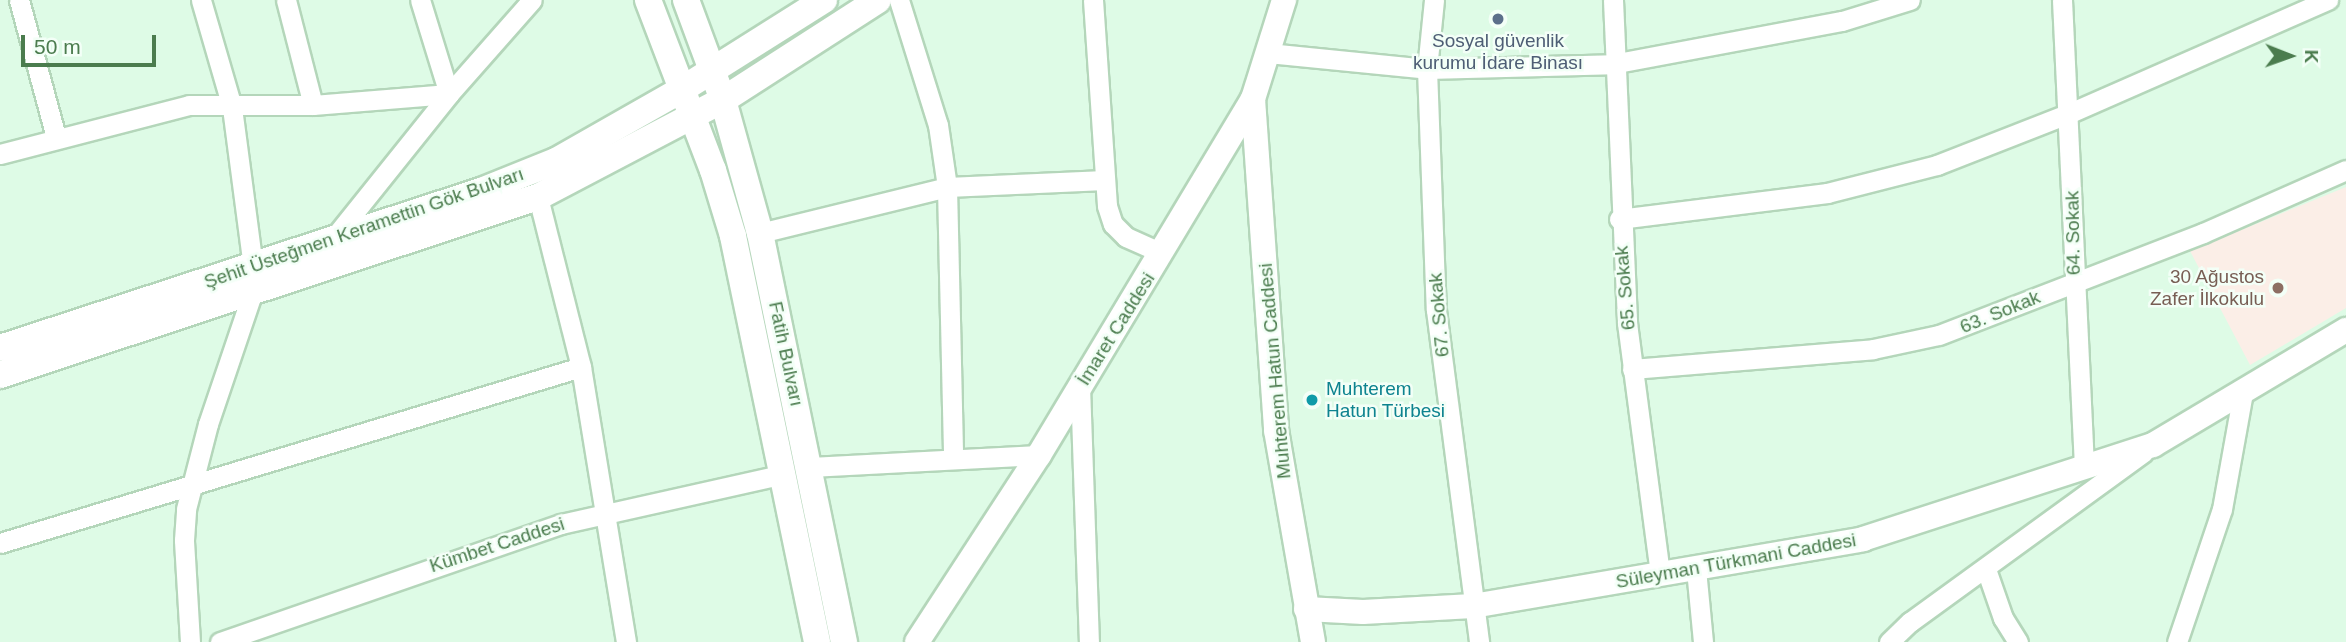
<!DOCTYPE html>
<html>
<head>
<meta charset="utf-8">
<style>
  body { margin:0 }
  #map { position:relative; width:2346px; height:642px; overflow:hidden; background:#ebfef1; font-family:Arial,sans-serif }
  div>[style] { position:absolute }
  .residential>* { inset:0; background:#defbe6; transform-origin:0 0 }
  .education>* { inset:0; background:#fbeee7 }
  .roads { filter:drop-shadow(2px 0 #b4d6ba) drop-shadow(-2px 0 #b4d6ba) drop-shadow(0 2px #b4d6ba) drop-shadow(0 -2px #b4d6ba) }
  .minor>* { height:19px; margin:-9.5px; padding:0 9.5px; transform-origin:9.5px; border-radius:9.5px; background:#fff }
  .tertiary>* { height:24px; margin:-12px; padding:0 12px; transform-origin:12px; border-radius:12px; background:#fff }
  .secondary>* { height:26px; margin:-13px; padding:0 13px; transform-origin:13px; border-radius:13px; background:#fff }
  .dots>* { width:19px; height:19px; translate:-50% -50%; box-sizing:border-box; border:4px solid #f3fff7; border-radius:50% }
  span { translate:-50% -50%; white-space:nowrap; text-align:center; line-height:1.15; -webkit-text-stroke:5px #f3fff7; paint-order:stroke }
  .service-label { font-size:19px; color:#4e5e75 }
  .street-label { font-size:19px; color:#4b7c4e }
  .education-label { font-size:19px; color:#785e54 }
  .right { translate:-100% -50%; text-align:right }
  .culture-label { font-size:19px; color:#0d838f }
  .left { translate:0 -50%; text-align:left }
  .north { position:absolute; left:2255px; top:21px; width:70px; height:70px; -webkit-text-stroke:5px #f3fff7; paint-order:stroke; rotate:91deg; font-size:19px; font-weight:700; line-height:28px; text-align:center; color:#4b7c4e }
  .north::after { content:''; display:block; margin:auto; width:24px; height:32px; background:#4b7c4e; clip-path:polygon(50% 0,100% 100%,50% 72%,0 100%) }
  .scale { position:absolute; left:21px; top:35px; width:135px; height:32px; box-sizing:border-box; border:4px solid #4b7c4e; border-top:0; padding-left:9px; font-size:21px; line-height:24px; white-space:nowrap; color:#4b7c4e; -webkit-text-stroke:5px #f3fff7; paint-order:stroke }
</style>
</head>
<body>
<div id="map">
  <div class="residential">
    <i style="left:0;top:0;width:2346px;height:642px"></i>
  </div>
  <div class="education">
    <i style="clip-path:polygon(2346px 187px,2346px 308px,2250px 365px,2190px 251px)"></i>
  </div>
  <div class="roads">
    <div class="minor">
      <i style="left:19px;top:0;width:142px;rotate:74.9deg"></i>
      <i style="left:286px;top:0;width:108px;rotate:75.6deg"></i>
      <i style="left:899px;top:0;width:131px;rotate:72.7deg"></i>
      <i style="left:938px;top:125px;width:63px;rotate:81.7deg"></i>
      <i style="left:947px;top:187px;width:271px;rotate:88.7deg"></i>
      <i style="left:1093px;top:0;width:206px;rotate:86.1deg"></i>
      <i style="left:1107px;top:206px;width:19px;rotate:72deg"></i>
      <i style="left:1113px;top:224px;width:18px;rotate:45deg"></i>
      <i style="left:1126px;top:237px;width:39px;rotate:24deg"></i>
      <i style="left:1434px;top:0;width:69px;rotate:95.8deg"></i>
      <i style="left:1427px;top:69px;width:241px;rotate:87.9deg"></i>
      <i style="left:1436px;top:310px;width:335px;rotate:82.6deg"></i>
      <i style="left:1613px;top:0;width:323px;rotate:87.5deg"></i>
      <i style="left:1627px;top:323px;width:253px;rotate:82.5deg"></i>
      <i style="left:2062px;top:0;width:467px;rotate:87.3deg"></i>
      <i style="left:1268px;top:53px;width:160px;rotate:5.7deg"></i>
      <i style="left:1427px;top:69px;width:185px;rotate:-1.5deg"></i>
      <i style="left:1612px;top:64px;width:234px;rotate:-10.6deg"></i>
      <i style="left:1842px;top:21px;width:71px;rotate:-17.2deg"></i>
      <i style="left:0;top:154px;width:195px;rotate:-14.5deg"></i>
      <i style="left:189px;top:105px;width:124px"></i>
      <i style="left:313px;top:105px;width:136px;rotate:-4.6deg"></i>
      <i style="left:449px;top:94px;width:98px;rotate:-107.1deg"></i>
      <i style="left:538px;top:197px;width:175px;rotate:75.8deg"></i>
      <i style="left:581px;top:367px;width:279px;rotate:80.7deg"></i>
      <i style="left:1619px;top:219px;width:210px;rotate:-7.1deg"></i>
      <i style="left:1827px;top:193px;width:114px;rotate:-14.3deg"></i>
      <i style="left:1937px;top:165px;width:143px;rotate:-21.4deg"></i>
      <i style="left:2070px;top:113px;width:282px;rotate:-23.7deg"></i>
      <i style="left:760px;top:233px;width:193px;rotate:-13.8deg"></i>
      <i style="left:947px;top:187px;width:158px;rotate:-2.5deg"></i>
      <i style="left:333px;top:239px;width:186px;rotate:-51.3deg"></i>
      <i style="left:449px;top:94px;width:125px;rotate:-48.6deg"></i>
      <i style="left:1632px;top:369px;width:242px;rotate:-4.7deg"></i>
      <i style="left:1873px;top:349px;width:67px;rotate:-12deg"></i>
      <i style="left:1939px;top:335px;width:283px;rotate:-21.1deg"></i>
      <i style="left:2203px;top:233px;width:156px;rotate:-23.8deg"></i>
      <i style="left:1080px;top:386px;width:256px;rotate:88deg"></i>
      <i style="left:810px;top:467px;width:229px;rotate:-3deg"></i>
      <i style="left:0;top:543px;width:607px;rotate:-16.85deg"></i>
      <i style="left:1696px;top:569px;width:73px;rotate:84.5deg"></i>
      <i style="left:1986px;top:569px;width:52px;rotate:70.9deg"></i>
      <i style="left:2003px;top:618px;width:28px;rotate:58deg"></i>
      <i style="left:190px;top:642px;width:102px;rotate:-93.4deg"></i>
      <i style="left:184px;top:540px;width:31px;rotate:-86deg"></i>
      <i style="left:186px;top:509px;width:88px;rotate:-75.5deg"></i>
      <i style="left:208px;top:424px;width:137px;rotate:-71.3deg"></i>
      <i style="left:252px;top:294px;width:27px;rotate:-88deg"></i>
      <i style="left:253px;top:267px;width:161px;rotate:-97.5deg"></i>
      <i style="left:232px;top:107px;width:111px;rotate:-106.2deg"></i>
      <i style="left:220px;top:642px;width:361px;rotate:-19.1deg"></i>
      <i style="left:561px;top:524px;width:225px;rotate:-12.6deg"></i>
      <i style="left:1889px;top:642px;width:29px;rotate:-44deg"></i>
      <i style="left:1910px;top:622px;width:289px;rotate:-36deg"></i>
      <i style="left:2177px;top:642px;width:140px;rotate:-71.3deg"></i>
      <i style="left:2222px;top:509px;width:119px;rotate:-79.8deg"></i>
    </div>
    <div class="tertiary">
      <i style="left:1253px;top:99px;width:332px;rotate:86deg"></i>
      <i style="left:1276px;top:430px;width:215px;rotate:80.1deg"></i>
      <i style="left:1306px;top:609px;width:57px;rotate:3deg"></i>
      <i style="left:1363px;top:612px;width:110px;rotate:-3.1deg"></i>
      <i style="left:1473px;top:606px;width:396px;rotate:-9.7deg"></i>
      <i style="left:1863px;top:539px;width:305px;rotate:-18deg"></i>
      <i style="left:2153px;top:445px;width:225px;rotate:-30.8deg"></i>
      <i style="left:917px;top:642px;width:223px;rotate:-56.9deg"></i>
      <i style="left:1039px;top:455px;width:415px;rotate:-59deg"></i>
      <i style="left:1253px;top:99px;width:104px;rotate:-72.6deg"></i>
    </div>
    <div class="secondary">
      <i style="left:648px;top:0;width:182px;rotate:69.1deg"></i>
      <i style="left:713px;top:170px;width:69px;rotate:73.1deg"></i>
      <i style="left:733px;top:236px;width:415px;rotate:78.3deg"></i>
      <i style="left:686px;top:0;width:107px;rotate:69.7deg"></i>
      <i style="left:723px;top:100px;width:138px;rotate:74.5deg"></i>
      <i style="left:760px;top:233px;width:418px;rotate:78.4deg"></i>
      <i style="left:0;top:348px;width:506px;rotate:-18.08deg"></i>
      <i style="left:481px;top:191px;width:81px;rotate:-21.8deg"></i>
      <i style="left:556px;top:161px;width:144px;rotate:-29.6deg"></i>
      <i style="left:681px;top:90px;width:169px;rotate:-32.2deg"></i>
      <i style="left:0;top:375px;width:567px;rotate:-18.31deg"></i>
      <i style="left:538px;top:197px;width:209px;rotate:-27.7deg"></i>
      <i style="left:723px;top:100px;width:184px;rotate:-32.8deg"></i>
    </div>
  </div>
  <div class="dots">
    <i style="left:1498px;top:19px;background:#5c6f8a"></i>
    <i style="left:2278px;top:288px;background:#8d6e63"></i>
    <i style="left:1312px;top:400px;background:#0f9aa8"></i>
  </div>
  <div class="service-label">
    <span style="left:1498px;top:52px">Sosyal güvenlik<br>kurumu İdare Binası</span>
  </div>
  <div class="street-label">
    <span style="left:364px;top:228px;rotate:-19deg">Şehit Üsteğmen Keramettin Gök Bulvarı</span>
    <span style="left:2073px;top:233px;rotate:-91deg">64. Sokak</span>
    <span style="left:1625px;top:288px;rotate:-95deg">65. Sokak</span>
    <span style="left:2000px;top:312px;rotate:-22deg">63. Sokak</span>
    <span style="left:1439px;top:315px;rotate:-95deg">67. Sokak</span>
    <span style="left:1116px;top:329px;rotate:-58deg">İmaret Caddesi</span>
    <span style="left:786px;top:354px;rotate:78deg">Fatih Bulvarı</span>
    <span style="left:1275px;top:371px;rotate:-95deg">Muhterem Hatun Caddesi</span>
    <span style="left:497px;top:545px;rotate:-18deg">Kümbet Caddesi</span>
    <span style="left:1736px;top:561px;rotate:-10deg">Süleyman Türkmani Caddesi</span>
  </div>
  <div class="education-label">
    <span class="right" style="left:2264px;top:288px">30 Ağustos<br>Zafer İlkokulu</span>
  </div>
  <div class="culture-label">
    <span class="left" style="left:1326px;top:400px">Muhterem<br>Hatun Türbesi</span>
  </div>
  <div class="north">K</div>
  <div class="scale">50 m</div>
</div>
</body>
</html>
